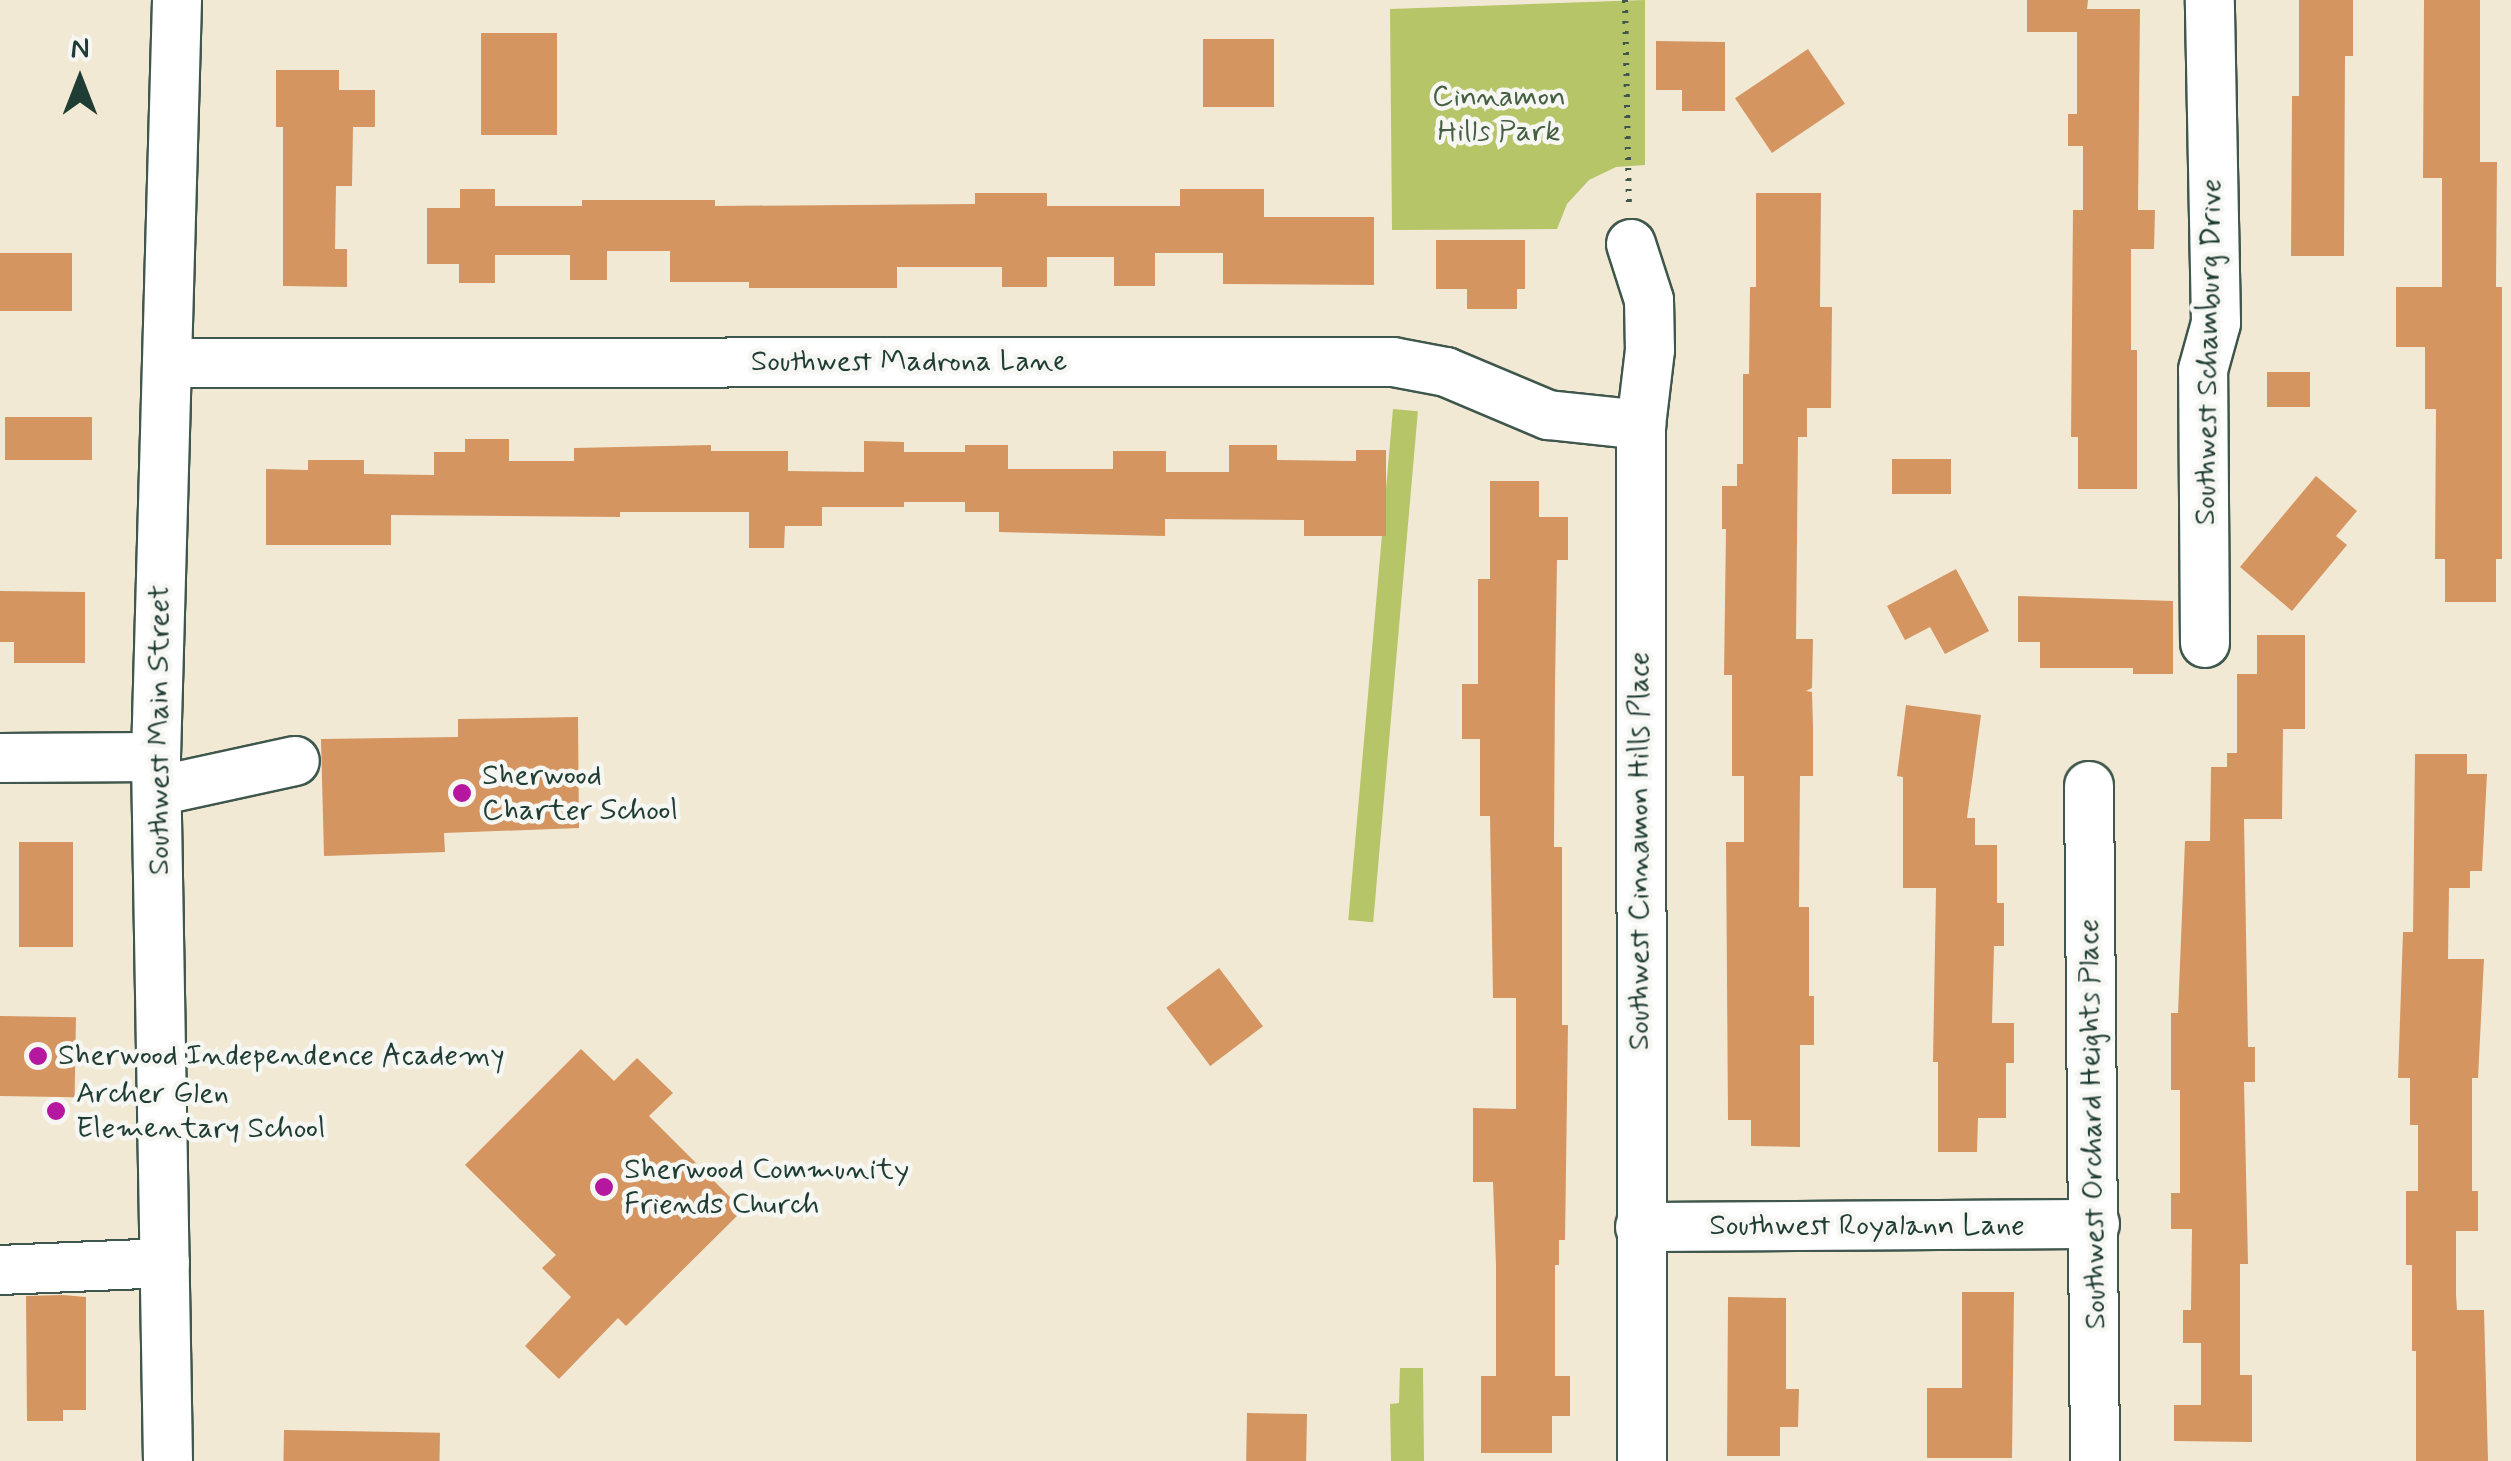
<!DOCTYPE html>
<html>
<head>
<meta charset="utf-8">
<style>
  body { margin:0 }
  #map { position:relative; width:2511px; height:1461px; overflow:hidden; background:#f2e9d5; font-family:Mynerve,sans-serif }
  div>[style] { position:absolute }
  .green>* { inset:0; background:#b5c568; transform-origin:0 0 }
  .building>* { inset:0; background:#d49560; transform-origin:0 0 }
  .path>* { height:6px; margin-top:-3px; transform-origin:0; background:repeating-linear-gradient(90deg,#3f574c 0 2.5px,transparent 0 10.5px) }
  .roads { filter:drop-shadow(2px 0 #3f574c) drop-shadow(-2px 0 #3f574c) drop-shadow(0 2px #3f574c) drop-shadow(0 -2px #3f574c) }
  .minor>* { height:48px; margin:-24px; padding:0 24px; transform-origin:24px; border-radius:24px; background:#fff }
  .dots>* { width:28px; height:28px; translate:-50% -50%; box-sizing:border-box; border:5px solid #f6f6f2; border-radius:50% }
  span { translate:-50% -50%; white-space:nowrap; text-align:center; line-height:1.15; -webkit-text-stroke:9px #f6f6f2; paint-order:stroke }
  .park-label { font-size:30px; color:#445f41 }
  .street-label { font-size:30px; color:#1f3d34 }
  .poi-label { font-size:30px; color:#1f3d34 }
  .left { translate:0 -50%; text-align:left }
  .north { position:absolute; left:30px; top:30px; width:100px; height:100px; -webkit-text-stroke:8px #f6f6f2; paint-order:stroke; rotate:0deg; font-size:28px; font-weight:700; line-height:40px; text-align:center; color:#1f3d34 }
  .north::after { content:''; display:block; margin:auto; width:35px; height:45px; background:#1f3d34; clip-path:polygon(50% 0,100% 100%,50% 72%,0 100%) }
</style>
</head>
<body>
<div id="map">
  <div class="green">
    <i style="clip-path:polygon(1645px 0,1645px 165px,1616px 167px,1589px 180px,1567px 204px,1557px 229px,1392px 230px,1390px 9px)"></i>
    <i style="left:1393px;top:409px;width:25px;height:513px;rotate:5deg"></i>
    <i style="clip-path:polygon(1400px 1368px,1423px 1368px,1424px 1461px,1391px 1461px,1390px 1404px,1399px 1403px)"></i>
  </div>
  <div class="building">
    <i style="clip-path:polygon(2027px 0,2088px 0,2087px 9px,2140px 9px,2138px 210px,2155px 210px,2154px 249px,2131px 249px,2131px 350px,2137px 350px,2137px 489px,2078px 489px,2078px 437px,2071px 437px,2073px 210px,2083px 210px,2083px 146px,2068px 146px,2068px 114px,2077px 114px,2077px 32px,2027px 32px)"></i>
    <i style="clip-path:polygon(2299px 0,2353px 0,2353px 56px,2345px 56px,2344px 256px,2291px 256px,2292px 96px,2299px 96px)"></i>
    <i style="clip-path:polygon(2424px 0,2480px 0,2480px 162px,2497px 162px,2496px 287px,2502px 287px,2502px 559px,2496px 559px,2496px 602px,2445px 602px,2445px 559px,2435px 559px,2436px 409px,2425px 409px,2425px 347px,2396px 347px,2396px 287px,2442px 287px,2442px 178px,2423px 178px)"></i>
    <i style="left:481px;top:33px;width:76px;height:102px"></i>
    <i style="left:1274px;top:39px;width:68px;height:71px;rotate:90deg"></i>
    <i style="clip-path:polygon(1656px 41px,1725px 42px,1725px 111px,1682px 111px,1682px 90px,1656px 90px)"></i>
    <i style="left:1808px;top:49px;width:66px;height:88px;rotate:56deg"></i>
    <i style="clip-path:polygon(276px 70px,339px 70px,339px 90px,375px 90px,375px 127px,353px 127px,352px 186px,336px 186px,335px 249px,347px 249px,347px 287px,283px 286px,283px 127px,276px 127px)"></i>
    <i style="clip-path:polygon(460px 189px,495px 189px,495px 206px,582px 206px,582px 200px,715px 200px,715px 206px,975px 204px,975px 193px,1047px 193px,1047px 206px,1180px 206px,1180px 189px,1264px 189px,1264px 217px,1374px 217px,1374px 285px,1223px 284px,1223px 253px,1155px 253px,1155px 286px,1114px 286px,1114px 257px,1047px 257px,1047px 287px,1002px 287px,1002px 267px,897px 267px,897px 288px,749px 288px,749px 282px,670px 282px,670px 251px,607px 251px,607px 280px,570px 280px,570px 255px,495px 255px,495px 283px,459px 283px,459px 264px,427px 264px,427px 208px,460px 208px)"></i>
    <i style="clip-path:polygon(1756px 193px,1821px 193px,1820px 307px,1832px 307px,1831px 408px,1807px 408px,1807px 437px,1798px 437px,1796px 639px,1813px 639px,1812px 688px,1806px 691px,1812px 692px,1813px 727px,1813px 776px,1800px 776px,1799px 907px,1809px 907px,1809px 996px,1814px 996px,1814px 1045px,1800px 1045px,1800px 1147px,1751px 1146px,1751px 1120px,1728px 1120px,1726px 842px,1744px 842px,1744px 776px,1732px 776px,1732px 675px,1724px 675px,1726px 529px,1722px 529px,1722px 486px,1737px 486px,1737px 464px,1743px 464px,1743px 374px,1749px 374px,1750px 287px,1756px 287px)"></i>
    <i style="clip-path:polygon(1436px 240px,1525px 240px,1525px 289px,1517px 289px,1517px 309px,1467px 309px,1467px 289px,1436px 289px)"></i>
    <i style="left:0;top:253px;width:72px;height:58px"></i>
    <i style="left:2267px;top:372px;width:43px;height:35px"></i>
    <i style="left:5px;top:417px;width:87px;height:43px"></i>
    <i style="clip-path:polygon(465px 439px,509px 439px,509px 461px,574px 461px,574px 448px,711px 445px,711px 451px,788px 451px,788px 471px,864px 472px,864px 441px,904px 442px,904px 452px,965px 452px,965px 445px,1008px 445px,1008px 469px,1113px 469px,1113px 451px,1166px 451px,1166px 472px,1229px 472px,1229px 445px,1277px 445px,1277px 460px,1356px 461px,1356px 450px,1386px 450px,1386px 536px,1304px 536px,1304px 520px,1165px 519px,1165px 536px,999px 532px,999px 512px,965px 512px,965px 502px,904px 502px,904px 507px,822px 507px,822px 526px,785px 526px,784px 548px,749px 548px,749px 512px,620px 512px,620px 517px,391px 515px,391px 545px,266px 545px,266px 469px,308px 470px,308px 460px,364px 460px,364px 474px,434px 475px,434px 452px,465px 452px)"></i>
    <i style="left:1892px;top:459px;width:59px;height:35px"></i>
    <i style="clip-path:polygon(2316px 476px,2357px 511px,2336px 536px,2347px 545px,2292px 611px,2240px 567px)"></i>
    <i style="clip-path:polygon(1490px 481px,1539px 481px,1539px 517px,1568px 517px,1568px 560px,1557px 560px,1555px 685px,1554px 847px,1562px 847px,1562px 1025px,1568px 1025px,1565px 1240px,1559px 1240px,1559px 1265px,1555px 1265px,1555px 1376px,1570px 1376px,1570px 1416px,1552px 1416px,1552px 1453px,1481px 1453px,1481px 1376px,1496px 1376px,1496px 1265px,1493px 1182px,1473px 1182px,1473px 1108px,1516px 1109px,1516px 998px,1493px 998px,1490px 816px,1480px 816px,1480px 739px,1462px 739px,1462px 684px,1478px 684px,1478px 579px,1490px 579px)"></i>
    <i style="clip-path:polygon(1956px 569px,1989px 631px,1945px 654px,1930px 627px,1905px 640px,1887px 606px)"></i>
    <i style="clip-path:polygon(0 591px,85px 592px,85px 663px,14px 663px,14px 642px,0 642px)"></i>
    <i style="clip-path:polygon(2018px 596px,2173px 601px,2173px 674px,2133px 674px,2133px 668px,2040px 668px,2040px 642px,2018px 642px)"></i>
    <i style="clip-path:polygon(2257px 635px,2305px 635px,2305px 729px,2283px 729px,2282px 819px,2244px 819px,2248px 1047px,2255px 1047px,2255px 1082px,2244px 1082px,2248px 1264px,2240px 1264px,2240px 1375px,2252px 1375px,2252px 1442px,2174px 1441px,2174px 1405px,2201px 1405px,2201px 1343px,2183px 1343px,2183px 1310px,2191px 1310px,2192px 1229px,2171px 1229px,2171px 1193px,2180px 1193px,2180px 1090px,2171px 1090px,2171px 1013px,2178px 1013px,2185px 841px,2210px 841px,2211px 767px,2227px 767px,2227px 753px,2237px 753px,2237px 674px,2257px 674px)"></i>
    <i style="clip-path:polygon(1906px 705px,1981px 715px,1967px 818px,1975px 818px,1975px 845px,1997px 845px,1997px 903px,2004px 903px,2004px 946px,1994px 946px,1992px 1023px,2014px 1023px,2014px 1063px,2006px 1063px,2006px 1118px,1978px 1118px,1977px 1152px,1938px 1152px,1938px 1062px,1933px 1062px,1936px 888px,1903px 888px,1903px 777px,1897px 776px)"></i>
    <i style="clip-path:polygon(578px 717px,579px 828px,444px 833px,445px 852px,324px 856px,321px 739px,458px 737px,458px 719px)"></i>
    <i style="clip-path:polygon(2415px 754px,2467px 754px,2467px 774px,2487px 774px,2482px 871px,2470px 871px,2470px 888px,2449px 888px,2448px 959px,2484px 959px,2478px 1078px,2472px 1078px,2472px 1191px,2478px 1191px,2478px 1231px,2456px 1231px,2456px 1294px,2457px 1310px,2484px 1310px,2488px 1461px,2416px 1461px,2416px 1351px,2412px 1351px,2412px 1265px,2406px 1265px,2406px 1191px,2418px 1191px,2418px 1125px,2410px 1125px,2410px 1078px,2398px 1078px,2403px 932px,2413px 932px)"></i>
    <i style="left:19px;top:842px;width:54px;height:105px"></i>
    <i style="left:1219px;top:968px;width:73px;height:66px;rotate:53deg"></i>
    <i style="left:0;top:1016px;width:76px;height:80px;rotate:1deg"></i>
    <i style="clip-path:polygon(581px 1049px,614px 1081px,637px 1058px,673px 1093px,649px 1116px,743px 1210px,626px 1326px,618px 1318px,559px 1379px,525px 1346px,571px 1297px,542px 1268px,556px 1255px,465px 1165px)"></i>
    <i style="clip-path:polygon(1962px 1292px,2014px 1292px,2012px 1458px,1927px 1458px,1927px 1388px,1962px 1388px)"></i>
    <i style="clip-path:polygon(62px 1295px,86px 1297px,86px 1410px,63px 1410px,63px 1421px,27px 1421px,26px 1296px)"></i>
    <i style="clip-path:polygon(1728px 1297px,1786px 1298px,1786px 1389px,1799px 1389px,1798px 1427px,1780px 1427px,1780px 1456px,1727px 1456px)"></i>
    <i style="left:1247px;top:1413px;width:60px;height:48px;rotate:1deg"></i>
    <i style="left:284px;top:1430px;width:156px;height:31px;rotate:1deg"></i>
  </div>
  <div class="path">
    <i style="left:1625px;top:0;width:204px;rotate:88.9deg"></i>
  </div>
  <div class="roads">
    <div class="minor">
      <i style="left:1631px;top:244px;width:59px;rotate:72.2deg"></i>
      <i style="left:1649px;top:300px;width:50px;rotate:88.9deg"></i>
      <i style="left:1650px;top:350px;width:76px;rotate:96.8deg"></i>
      <i style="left:1641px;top:425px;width:1036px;rotate:89.94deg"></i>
      <i style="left:167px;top:363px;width:1226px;rotate:-0.05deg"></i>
      <i style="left:1393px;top:362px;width:54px;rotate:10.7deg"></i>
      <i style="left:1446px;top:372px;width:111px;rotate:22.9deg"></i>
      <i style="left:1548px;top:415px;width:94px;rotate:6.1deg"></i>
      <i style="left:2205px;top:643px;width:273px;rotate:-90.4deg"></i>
      <i style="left:2203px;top:370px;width:49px;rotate:-74.5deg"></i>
      <i style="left:2216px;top:323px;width:323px;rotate:-91.1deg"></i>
      <i style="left:0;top:758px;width:156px;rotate:-0.4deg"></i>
      <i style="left:2089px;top:786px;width:675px;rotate:89.49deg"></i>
      <i style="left:157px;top:791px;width:141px;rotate:-12.3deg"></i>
      <i style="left:1640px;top:1227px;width:455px;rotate:-0.4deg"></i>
      <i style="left:0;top:1270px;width:165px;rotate:-2.4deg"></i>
      <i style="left:168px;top:1461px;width:704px;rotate:-90.98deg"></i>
      <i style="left:156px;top:757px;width:757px;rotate:-88.41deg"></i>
    </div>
  </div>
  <div class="dots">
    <i style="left:462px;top:793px;background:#b5179e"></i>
    <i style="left:38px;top:1056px;background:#b5179e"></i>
    <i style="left:56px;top:1111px;background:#b5179e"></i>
    <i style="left:604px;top:1187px;background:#b5179e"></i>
  </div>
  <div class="park-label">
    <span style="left:1499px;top:114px">Cinnamon<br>Hills Park</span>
  </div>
  <div class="street-label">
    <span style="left:2209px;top:352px;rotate:-89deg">Southwest Schamburg Drive</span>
    <span style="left:909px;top:362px">Southwest Madrona Lane</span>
    <span style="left:160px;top:730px;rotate:-90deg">Southwest Main Street</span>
    <span style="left:1640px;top:851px;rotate:-90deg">Southwest Cinnamon Hills Place</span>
    <span style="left:2093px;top:1124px;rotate:-91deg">Southwest Orchard Heights Place</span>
    <span style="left:1867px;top:1226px">Southwest Royalann Lane</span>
  </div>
  <div class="poi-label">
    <span class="left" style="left:482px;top:793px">Sherwood<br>Charter School</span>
    <span class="left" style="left:58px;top:1056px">Sherwood Independence Academy</span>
    <span class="left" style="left:76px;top:1111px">Archer Glen<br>Elementary School</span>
    <span class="left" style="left:624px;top:1187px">Sherwood Community<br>Friends Church</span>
  </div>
  <div class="north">N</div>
</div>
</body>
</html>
